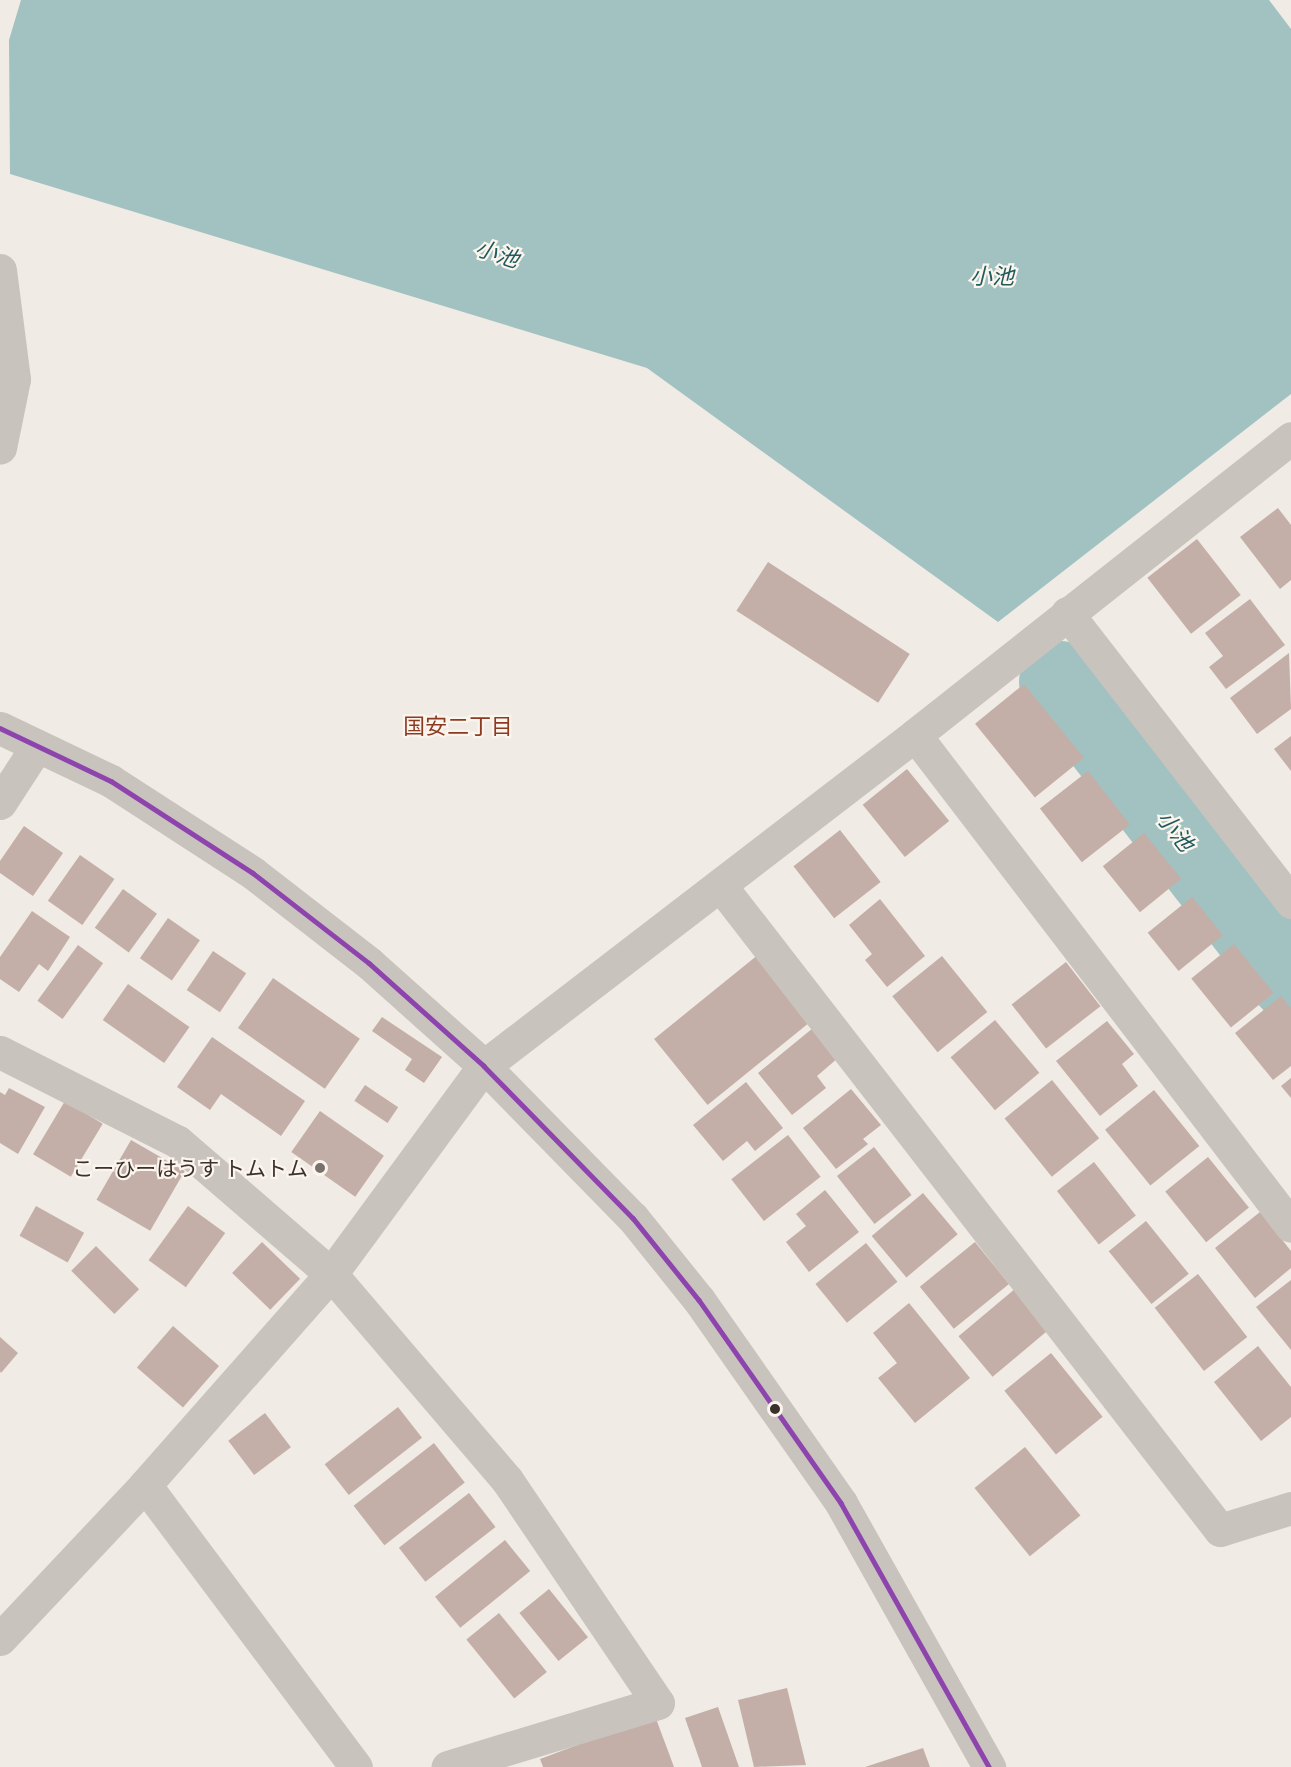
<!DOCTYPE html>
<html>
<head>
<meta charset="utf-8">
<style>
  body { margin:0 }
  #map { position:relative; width:1291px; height:1767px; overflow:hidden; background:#f0ebe5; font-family:"Titillium Web","Noto Sans JP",sans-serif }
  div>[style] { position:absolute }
  .water>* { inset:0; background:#a1c2c1 }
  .river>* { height:82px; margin:-41px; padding:0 41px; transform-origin:41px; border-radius:41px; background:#a1c2c1 }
  .building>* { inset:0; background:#c3afa7; transform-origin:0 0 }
  .minor>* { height:33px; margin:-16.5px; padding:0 16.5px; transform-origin:16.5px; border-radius:16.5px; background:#c9c3be }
  .tertiary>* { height:33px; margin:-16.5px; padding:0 16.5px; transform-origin:16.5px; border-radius:16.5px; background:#c9c3be }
  .bus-1>* { height:4.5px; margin:-2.25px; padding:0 2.25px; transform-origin:2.25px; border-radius:2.25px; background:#8e44ad }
  .dots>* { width:16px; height:16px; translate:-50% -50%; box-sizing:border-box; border:3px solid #fbf5ee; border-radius:50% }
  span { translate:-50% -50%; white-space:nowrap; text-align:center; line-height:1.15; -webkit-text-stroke:4.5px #fbf5ee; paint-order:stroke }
  .poi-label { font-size:21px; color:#3b302b }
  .right { translate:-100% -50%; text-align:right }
  .water-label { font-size:22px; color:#1f5a5e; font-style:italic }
  .neighbourhood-label { font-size:22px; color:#8c3b22 }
</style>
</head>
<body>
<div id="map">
  <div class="water">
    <i style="clip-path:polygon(21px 0,1269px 0,1291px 29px,1291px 394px,998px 622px,647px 368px,10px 174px,9px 40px)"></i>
  </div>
  <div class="river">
    <i style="left:1060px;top:682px;width:377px;rotate:52.2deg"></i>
  </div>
  <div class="building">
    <i style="clip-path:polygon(1278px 508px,1291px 525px,1291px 580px,1280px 589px,1240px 537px)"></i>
    <i style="left:1197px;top:539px;width:71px;height:63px;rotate:52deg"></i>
    <i style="left:768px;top:562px;width:169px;height:58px;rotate:33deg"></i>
    <i style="clip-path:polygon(1250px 599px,1285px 645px,1226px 689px,1209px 667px,1223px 656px,1205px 633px)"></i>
    <i style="clip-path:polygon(1289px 653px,1291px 709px,1257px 734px,1230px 698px)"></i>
    <i style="left:1024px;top:684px;width:95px;height:63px;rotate:51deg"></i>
    <i style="clip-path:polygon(1291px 736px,1291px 771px,1274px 749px)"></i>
    <i style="left:907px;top:769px;width:67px;height:57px;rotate:51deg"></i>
    <i style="left:1088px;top:771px;width:68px;height:61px;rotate:52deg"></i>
    <i style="clip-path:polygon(24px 826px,63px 853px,33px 896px,0 873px,0 861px)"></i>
    <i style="left:840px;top:830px;width:66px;height:59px;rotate:52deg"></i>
    <i style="left:1144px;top:833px;width:59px;height:53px;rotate:51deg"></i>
    <i style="left:80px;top:855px;width:42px;height:56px;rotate:35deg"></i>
    <i style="left:123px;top:889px;width:42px;height:48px;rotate:36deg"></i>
    <i style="left:1192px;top:897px;width:49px;height:57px;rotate:51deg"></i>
    <i style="clip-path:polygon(880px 899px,925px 956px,887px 987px,865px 960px,872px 954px,849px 925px)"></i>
    <i style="clip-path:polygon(32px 911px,70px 937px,48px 971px,39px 964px,19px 992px,0 979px,0 957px)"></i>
    <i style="left:168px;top:918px;width:39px;height:49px;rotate:35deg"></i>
    <i style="left:1234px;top:944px;width:63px;height:55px;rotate:51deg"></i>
    <i style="left:78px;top:945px;width:31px;height:69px;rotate:36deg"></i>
    <i style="left:213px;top:951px;width:40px;height:47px;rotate:34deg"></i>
    <i style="left:759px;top:954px;width:85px;height:135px;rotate:51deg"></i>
    <i style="left:942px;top:956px;width:72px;height:64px;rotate:51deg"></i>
    <i style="left:1066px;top:962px;width:56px;height:69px;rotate:52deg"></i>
    <i style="left:273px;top:978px;width:106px;height:61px;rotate:35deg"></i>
    <i style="left:128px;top:984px;width:75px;height:44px;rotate:35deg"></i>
    <i style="clip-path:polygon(1281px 996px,1291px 1008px,1291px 1066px,1273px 1080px,1235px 1033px)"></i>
    <i style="clip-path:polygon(382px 1017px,442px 1057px,424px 1083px,405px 1070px,412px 1059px,372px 1031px)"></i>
    <i style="left:995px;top:1020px;width:69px;height:58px;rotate:50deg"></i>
    <i style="clip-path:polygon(1107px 1021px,1134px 1054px,1122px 1064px,1138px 1086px,1100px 1116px,1056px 1061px)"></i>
    <i style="clip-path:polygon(813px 1028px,838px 1058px,817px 1076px,826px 1088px,792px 1115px,758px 1073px)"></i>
    <i style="clip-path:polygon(212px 1037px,305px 1101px,281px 1136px,221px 1094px,210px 1110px,177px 1087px)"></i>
    <i style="clip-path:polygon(1291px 1078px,1291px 1098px,1281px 1086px)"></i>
    <i style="left:1052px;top:1080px;width:75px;height:61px;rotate:51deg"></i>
    <i style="clip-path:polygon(746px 1082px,783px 1128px,755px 1151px,747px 1141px,723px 1161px,693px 1125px)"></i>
    <i style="left:365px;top:1085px;width:40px;height:19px;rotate:34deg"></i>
    <i style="clip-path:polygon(9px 1088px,45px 1107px,18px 1154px,0 1143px,0 1092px,5px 1095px)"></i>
    <i style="clip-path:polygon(851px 1089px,881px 1125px,863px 1139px,868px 1144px,836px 1169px,803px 1128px)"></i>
    <i style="left:1154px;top:1090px;width:72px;height:63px;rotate:51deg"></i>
    <i style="left:65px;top:1101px;width:44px;height:62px;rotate:31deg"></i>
    <i style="left:320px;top:1111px;width:78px;height:50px;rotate:35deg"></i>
    <i style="left:788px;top:1135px;width:53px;height:72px;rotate:52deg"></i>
    <i style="left:131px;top:1140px;width:62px;height:69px;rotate:30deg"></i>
    <i style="left:874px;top:1147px;width:61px;height:47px;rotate:52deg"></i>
    <i style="left:1208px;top:1157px;width:65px;height:55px;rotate:51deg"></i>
    <i style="left:1094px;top:1162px;width:68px;height:47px;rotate:52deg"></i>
    <i style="clip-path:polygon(825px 1190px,859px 1232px,809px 1272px,786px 1242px,806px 1226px,796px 1214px)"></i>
    <i style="left:923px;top:1193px;width:54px;height:67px;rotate:50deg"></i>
    <i style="left:36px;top:1206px;width:55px;height:34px;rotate:29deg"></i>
    <i style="left:188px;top:1206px;width:46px;height:67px;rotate:36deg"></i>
    <i style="clip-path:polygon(1260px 1212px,1291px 1251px,1291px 1268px,1255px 1298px,1215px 1248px)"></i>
    <i style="left:1146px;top:1221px;width:68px;height:48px;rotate:51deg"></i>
    <i style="left:262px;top:1242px;width:53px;height:43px;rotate:44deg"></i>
    <i style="left:975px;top:1242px;width:54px;height:71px;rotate:51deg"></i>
    <i style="left:866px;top:1243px;width:50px;height:65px;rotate:51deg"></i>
    <i style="left:96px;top:1246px;width:61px;height:35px;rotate:45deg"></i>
    <i style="left:1198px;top:1274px;width:80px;height:55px;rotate:52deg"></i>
    <i style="clip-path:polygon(1291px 1280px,1291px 1350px,1256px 1307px)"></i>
    <i style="left:1016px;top:1288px;width:53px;height:75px;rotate:50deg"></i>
    <i style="clip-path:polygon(909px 1303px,970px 1378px,915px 1423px,878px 1378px,897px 1363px,873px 1333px)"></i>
    <i style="left:173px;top:1326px;width:61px;height:55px;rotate:41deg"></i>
    <i style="clip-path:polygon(0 1337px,18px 1353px,1px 1373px,0 1371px)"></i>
    <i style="clip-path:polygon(1258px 1346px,1291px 1387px,1291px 1417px,1261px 1441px,1214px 1382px)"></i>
    <i style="left:1051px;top:1353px;width:82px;height:60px;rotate:51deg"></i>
    <i style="left:398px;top:1407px;width:39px;height:93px;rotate:52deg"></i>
    <i style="left:265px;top:1413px;width:43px;height:46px;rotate:53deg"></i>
    <i style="left:434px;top:1443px;width:50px;height:102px;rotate:52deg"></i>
    <i style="left:1025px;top:1447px;width:88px;height:65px;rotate:51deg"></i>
    <i style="left:469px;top:1493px;width:43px;height:89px;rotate:52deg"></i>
    <i style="left:505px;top:1540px;width:40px;height:90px;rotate:51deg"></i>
    <i style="left:549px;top:1589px;width:62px;height:38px;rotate:51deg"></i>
    <i style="left:499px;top:1613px;width:76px;height:42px;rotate:51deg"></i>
    <i style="clip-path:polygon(787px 1688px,806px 1765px,754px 1767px,738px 1700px)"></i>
    <i style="clip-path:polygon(718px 1707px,739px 1767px,702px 1767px,685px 1718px)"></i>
    <i style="clip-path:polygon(655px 1716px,674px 1767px,543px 1767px,540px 1759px)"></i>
    <i style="clip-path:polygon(923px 1748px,930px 1767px,865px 1767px)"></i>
  </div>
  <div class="minor">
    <i style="left:0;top:270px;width:110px;rotate:82.7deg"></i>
    <i style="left:14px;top:379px;width:70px;rotate:101.5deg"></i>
    <i style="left:1067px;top:613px;width:366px;rotate:52.2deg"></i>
    <i style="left:915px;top:735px;width:618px;rotate:52.56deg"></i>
    <i style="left:0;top:803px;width:68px;rotate:-57deg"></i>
    <i style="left:720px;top:885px;width:816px;rotate:52.22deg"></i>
    <i style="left:1220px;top:1530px;width:74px;rotate:-17.2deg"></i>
    <i style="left:0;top:1052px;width:199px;rotate:26.8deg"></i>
    <i style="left:178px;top:1142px;width:202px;rotate:40.8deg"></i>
    <i style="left:331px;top:1274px;width:271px;rotate:49.5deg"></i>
    <i style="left:507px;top:1480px;width:269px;rotate:55.9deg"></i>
    <i style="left:658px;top:1703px;width:220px;rotate:163.1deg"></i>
    <i style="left:145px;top:1485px;width:352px;rotate:53.2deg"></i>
    <i style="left:0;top:1639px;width:212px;rotate:-46.7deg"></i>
    <i style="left:145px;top:1485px;width:281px;rotate:-48.6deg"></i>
    <i style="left:331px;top:1274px;width:258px;rotate:-53.7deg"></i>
    <i style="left:484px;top:1066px;width:543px;rotate:-37.52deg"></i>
    <i style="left:915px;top:735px;width:479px;rotate:-38.3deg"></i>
  </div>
  <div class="tertiary">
    <i style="left:0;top:728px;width:123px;rotate:25.5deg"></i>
    <i style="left:111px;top:781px;width:169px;rotate:32.9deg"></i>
    <i style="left:253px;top:873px;width:147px;rotate:37.8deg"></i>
    <i style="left:369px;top:963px;width:154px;rotate:41.8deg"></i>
    <i style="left:484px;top:1066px;width:213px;rotate:45.6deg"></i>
    <i style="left:633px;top:1218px;width:105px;rotate:51.2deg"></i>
    <i style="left:699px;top:1300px;width:248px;rotate:55deg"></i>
    <i style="left:841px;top:1503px;width:303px;rotate:60.7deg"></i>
  </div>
  <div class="bus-1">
    <i style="left:0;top:728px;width:123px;rotate:25.5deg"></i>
    <i style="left:111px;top:781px;width:169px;rotate:32.9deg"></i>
    <i style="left:253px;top:873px;width:147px;rotate:37.8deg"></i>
    <i style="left:369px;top:963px;width:154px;rotate:41.8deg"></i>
    <i style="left:484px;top:1066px;width:213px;rotate:45.6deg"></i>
    <i style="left:633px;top:1218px;width:105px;rotate:51.2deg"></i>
    <i style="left:699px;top:1300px;width:248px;rotate:55deg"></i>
    <i style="left:841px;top:1503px;width:303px;rotate:60.7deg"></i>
  </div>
  <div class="dots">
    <i style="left:320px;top:1168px;background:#7a716c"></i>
    <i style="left:775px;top:1409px;background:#3b302b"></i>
  </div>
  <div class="poi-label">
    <span class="right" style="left:308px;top:1168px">こーひーはうす トムトム</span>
  </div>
  <div class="water-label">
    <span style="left:497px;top:254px;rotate:18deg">小池</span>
    <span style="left:992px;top:277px">小池</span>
    <span style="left:1175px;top:831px;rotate:52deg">小池</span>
  </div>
  <div class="neighbourhood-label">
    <span style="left:458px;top:727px">国安二丁目</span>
  </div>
</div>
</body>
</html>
